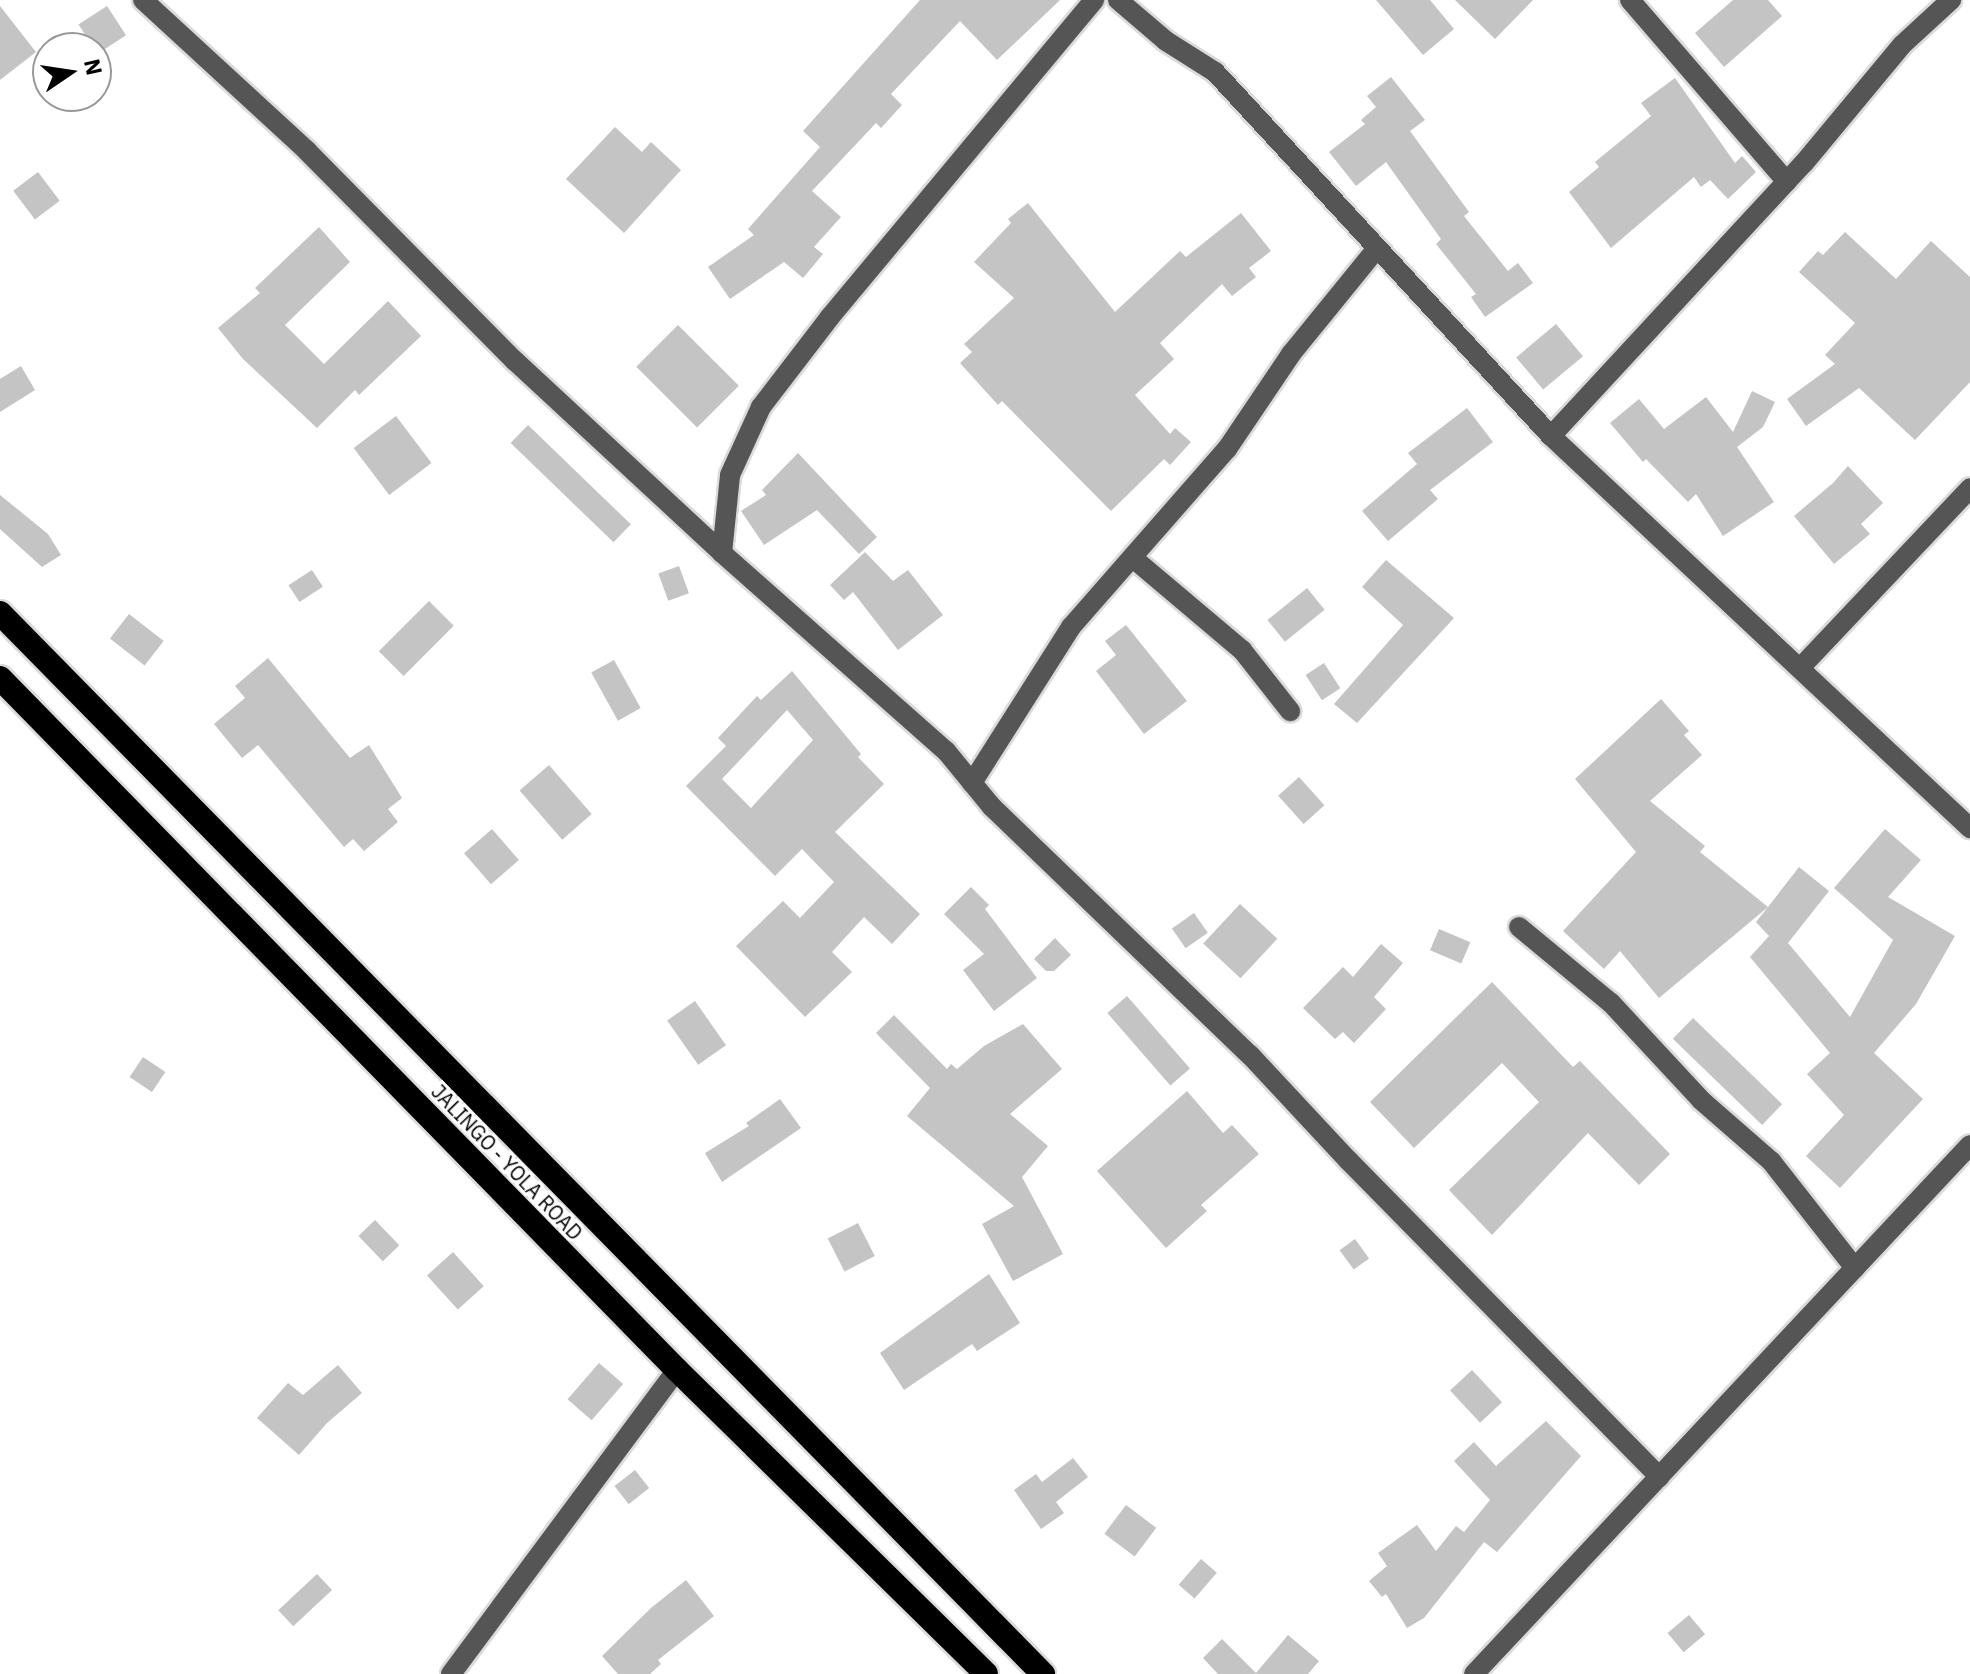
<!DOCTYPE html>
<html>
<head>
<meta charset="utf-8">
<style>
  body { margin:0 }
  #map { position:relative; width:1970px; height:1674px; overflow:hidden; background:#fff; font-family:"IBM Plex Sans",sans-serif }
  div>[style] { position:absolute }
  .building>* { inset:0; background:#c4c4c4; transform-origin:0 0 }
  .roads { filter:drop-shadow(2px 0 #dbdbdb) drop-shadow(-2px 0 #dbdbdb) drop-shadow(0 2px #dbdbdb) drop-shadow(0 -2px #dbdbdb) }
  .minor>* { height:20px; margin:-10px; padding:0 10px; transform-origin:10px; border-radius:10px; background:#555 }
  .highway>* { height:24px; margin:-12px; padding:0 12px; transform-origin:12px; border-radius:12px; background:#000 }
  span { translate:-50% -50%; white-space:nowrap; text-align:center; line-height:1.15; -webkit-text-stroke:6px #fff; paint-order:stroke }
  .street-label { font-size:20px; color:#000 }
  .north { position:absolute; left:32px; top:32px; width:80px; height:80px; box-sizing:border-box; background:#fff; border:2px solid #999; border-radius:50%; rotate:77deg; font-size:22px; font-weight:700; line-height:32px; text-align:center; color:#000 }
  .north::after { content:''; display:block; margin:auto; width:28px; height:36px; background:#000; clip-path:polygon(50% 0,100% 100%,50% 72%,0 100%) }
</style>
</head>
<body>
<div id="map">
  <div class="building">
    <i style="clip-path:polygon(920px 0,1060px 0,997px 60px,960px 21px,891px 94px,902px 105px,881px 128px,876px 123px,812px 191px,841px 217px,814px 247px,823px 254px,803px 278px,784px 262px,730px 299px,708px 267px,754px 235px,748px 229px,820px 147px,803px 131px)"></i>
    <i style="clip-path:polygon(1376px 0,1430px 0,1454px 29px,1423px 55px)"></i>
    <i style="clip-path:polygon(1455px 0,1533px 0,1495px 39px)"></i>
    <i style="clip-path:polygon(1733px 0,1768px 0,1782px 16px,1724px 67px,1695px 33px)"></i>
    <i style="clip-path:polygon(0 6px,36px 52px,0 80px)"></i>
    <i style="left:107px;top:6px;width:35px;height:34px;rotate:57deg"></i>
    <i style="clip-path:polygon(1391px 77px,1425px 120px,1410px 131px,1469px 212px,1464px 216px,1508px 271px,1518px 263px,1533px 283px,1485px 317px,1471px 297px,1476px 294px,1436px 244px,1441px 239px,1386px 162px,1356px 186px,1329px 152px,1365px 124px,1361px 120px,1376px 107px,1367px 96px)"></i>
    <i style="clip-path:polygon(1675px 78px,1735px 163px,1742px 156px,1756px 172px,1728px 199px,1710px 180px,1701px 187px,1694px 177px,1611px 248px,1569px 192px,1599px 167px,1595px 162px,1651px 116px,1641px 103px)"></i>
    <i style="clip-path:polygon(615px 127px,642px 152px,651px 142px,681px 170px,624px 233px,566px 179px)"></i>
    <i style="left:38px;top:172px;width:36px;height:31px;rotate:53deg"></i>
    <i style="clip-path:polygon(1028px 203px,1115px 312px,1180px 251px,1186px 257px,1241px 213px,1271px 251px,1249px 268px,1256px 277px,1232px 296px,1222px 284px,1160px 343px,1174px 359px,1135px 395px,1170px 434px,1175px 428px,1191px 442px,1170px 465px,1164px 459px,1111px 511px,1002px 401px,998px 405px,960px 363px,972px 352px,964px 344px,1014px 298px,974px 262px,1011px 223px,1008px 219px)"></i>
    <i style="clip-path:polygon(319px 227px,350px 262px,285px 325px,324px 364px,388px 301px,421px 336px,359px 395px,355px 390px,317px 428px,243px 359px,218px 328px,260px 293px,255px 288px)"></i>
    <i style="clip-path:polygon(1845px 232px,1896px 279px,1931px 241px,1970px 277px,1970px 382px,1915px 440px,1859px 388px,1806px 426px,1787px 399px,1835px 364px,1825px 355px,1855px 323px,1799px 272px,1818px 251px,1823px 255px)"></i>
    <i style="left:1556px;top:324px;width:42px;height:52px;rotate:50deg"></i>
    <i style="left:678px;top:325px;width:86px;height:59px;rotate:45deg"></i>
    <i style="clip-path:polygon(21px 366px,35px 390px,0 412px,0 379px)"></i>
    <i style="clip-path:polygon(1752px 391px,1775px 402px,1763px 427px,1737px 447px,1774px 502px,1723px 536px,1696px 494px,1688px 502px,1646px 459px,1643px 462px,1610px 423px,1639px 399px,1664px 429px,1706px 397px,1733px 432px)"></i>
    <i style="clip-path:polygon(1467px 408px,1493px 442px,1430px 490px,1438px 499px,1388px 541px,1362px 511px,1417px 464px,1408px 453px)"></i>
    <i style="left:396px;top:416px;width:59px;height:53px;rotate:53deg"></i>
    <i style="left:528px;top:425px;width:143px;height:25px;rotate:44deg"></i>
    <i style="clip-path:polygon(798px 453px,877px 537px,859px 554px,817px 510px,764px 545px,741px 511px,766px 495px,762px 490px)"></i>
    <i style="clip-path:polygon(1848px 466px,1883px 503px,1861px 524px,1870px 534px,1834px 564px,1794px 516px,1833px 483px)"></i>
    <i style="clip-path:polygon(0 495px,48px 534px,61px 555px,42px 567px,0 529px)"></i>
    <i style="clip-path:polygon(865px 552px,893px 581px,908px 570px,943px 615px,898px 650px,853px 592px,844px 600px,830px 585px)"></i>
    <i style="clip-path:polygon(1386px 560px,1454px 618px,1357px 723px,1334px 704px,1403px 625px,1362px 587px)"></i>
    <i style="left:679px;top:566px;width:29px;height:22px;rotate:70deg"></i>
    <i style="left:312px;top:570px;width:20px;height:28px;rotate:57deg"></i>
    <i style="left:1307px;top:588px;width:28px;height:51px;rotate:51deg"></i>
    <i style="left:429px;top:601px;width:35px;height:71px;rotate:45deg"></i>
    <i style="left:129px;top:614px;width:44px;height:31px;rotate:38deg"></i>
    <i style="clip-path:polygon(1126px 625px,1187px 701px,1144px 734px,1096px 671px,1116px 655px,1105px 641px)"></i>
    <i style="clip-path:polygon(268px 658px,350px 758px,369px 745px,402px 798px,388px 809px,398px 822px,364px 851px,353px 839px,344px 847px,258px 745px,242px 758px,214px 724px,245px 698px,235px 686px)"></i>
    <i style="left:614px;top:660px;width:55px;height:26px;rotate:61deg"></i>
    <i style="left:1324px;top:663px;width:30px;height:22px;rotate:57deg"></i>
    <i style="clip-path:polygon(evenodd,792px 671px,861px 754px,858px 757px,884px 784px,835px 832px,920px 914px,892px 944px,864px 917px,832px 952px,852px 972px,805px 1017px,736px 946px,783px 901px,800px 918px,834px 882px,802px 849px,775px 876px,686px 786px,726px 746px,718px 738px,757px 696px,761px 700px,792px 671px,787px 710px,813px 740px,751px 808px,722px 779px,787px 710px)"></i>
    <i style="clip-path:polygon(1661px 699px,1689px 731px,1684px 735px,1702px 755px,1650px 801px,1705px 846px,1700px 852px,1768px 907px,1799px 867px,1829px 891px,1788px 943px,1850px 1017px,1893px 940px,1834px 888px,1885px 829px,1921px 860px,1888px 897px,1955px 936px,1916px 1004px,1874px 1053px,1923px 1099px,1840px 1188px,1806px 1156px,1844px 1115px,1807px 1074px,1830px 1053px,1750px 957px,1769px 936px,1756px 922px,1768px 907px,1659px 998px,1620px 951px,1604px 969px,1563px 931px,1636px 852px,1575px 779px)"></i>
    <i style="left:549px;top:765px;width:65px;height:39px;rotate:49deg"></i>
    <i style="left:1299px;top:777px;width:38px;height:28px;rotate:48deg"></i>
    <i style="left:492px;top:829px;width:41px;height:37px;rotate:49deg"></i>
    <i style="clip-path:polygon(971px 887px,989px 905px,985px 909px,1037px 978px,994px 1011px,963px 970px,984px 954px,944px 914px)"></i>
    <i style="left:1240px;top:904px;width:51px;height:54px;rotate:43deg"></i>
    <i style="left:1194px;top:913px;width:24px;height:27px;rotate:55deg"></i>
    <i style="left:1439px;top:929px;width:34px;height:23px;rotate:23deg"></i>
    <i style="clip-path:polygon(1055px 938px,1071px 955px,1054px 971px,1046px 971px,1034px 959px)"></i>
    <i style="clip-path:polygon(1381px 944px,1403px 963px,1374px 997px,1386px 1009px,1354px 1043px,1343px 1032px,1335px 1039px,1303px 1008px,1343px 967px,1353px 977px)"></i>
    <i style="clip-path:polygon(1492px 982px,1573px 1067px,1580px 1061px,1670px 1154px,1639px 1185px,1588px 1133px,1492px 1235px,1449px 1190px,1539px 1102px,1502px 1063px,1414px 1148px,1370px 1102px)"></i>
    <i style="left:1127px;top:996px;width:96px;height:26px;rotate:49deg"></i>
    <i style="left:695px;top:1001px;width:54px;height:34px;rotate:55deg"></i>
    <i style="clip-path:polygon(894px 1015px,947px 1069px,951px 1064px,957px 1069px,984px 1046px,1023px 1024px,1062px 1069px,1010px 1114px,1048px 1146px,1022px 1177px,1063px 1254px,1013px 1281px,982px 1224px,1014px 1206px,907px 1116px,930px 1088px,876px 1033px)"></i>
    <i style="left:1693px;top:1018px;width:124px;height:29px;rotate:44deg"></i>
    <i style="left:143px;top:1057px;width:27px;height:24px;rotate:34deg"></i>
    <i style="clip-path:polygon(1187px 1091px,1223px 1133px,1232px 1125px,1259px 1154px,1201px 1205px,1207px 1211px,1166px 1248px,1097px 1171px)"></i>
    <i style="clip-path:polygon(780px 1099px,801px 1128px,722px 1182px,705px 1153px,749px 1126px,746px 1123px)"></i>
    <i style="left:375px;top:1220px;width:35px;height:23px;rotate:46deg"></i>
    <i style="left:858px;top:1223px;width:37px;height:34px;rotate:63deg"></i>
    <i style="left:1355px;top:1239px;width:24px;height:19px;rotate:54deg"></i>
    <i style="left:453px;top:1252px;width:46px;height:35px;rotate:48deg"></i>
    <i style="clip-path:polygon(989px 1274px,1020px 1323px,977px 1351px,972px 1344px,904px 1390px,880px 1353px)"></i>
    <i style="left:599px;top:1363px;width:32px;height:48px;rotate:41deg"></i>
    <i style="clip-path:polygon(338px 1365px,362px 1393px,327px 1423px,299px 1455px,257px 1418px,288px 1383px,303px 1395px)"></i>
    <i style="left:1472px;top:1370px;width:44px;height:30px;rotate:47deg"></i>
    <i style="clip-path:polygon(1546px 1421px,1581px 1456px,1497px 1552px,1484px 1542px,1424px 1618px,1407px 1628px,1386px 1594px,1382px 1597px,1369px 1581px,1387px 1566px,1378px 1553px,1417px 1525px,1436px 1551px,1456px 1526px,1464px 1532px,1490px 1500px,1454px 1461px,1474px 1442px,1496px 1466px)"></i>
    <i style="clip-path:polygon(1073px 1458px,1088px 1477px,1056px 1502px,1064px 1513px,1041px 1529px,1014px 1490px,1036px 1474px,1042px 1482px)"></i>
    <i style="left:635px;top:1470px;width:23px;height:26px;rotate:52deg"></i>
    <i style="left:1126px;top:1505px;width:38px;height:36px;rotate:37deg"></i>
    <i style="left:1201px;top:1559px;width:21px;height:34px;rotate:41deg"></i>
    <i style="left:317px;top:1574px;width:22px;height:53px;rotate:47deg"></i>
    <i style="clip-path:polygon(686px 1580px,714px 1616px,658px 1660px,661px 1664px,650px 1674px,618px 1674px,602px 1656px,651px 1608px)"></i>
    <i style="left:1689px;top:1615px;width:25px;height:28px;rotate:50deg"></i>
    <i style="clip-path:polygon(1288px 1635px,1319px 1661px,1308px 1674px,1218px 1674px,1203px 1658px,1222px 1639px,1256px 1673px)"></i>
  </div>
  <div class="roads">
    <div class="minor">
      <i style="left:143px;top:0;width:223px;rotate:42.6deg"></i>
      <i style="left:307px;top:151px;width:296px;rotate:45.3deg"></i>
      <i style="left:515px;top:361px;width:282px;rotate:42.8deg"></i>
      <i style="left:722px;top:553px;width:299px;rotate:41.5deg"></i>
      <i style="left:946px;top:751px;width:72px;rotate:50.6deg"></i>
      <i style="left:992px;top:807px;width:358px;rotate:43.9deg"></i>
      <i style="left:1250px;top:1055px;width:145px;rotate:47deg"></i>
      <i style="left:1349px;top:1161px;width:443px;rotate:45.5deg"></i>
      <i style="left:1118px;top:0;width:63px;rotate:40.5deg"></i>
      <i style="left:1166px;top:41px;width:58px;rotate:32.3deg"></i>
      <i style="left:1215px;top:72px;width:495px;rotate:47.3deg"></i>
      <i style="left:1551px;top:436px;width:574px;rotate:43.09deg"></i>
      <i style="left:1630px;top:0;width:240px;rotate:49.2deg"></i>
      <i style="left:1551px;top:436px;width:372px;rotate:-47.2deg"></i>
      <i style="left:1804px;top:163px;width:153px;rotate:-50.3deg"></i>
      <i style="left:1902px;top:45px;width:67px;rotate:-42.6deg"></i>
      <i style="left:722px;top:553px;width:78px;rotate:-84.1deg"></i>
      <i style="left:730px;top:475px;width:75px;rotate:-65.5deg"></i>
      <i style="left:761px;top:407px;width:113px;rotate:-52.5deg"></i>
      <i style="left:830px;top:317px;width:413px;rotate:-50.2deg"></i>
      <i style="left:1133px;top:558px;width:143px;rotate:40.2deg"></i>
      <i style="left:1242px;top:650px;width:78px;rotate:51.8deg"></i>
      <i style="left:1801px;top:667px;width:246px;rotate:-46.6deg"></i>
      <i style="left:972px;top:783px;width:185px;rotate:-57.6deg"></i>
      <i style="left:1071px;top:627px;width:237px;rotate:-48.8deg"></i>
      <i style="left:1227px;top:449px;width:115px;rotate:-56deg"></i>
      <i style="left:1291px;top:354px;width:136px;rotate:-50.9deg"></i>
      <i style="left:1519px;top:927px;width:119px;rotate:39.6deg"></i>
      <i style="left:1611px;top:1003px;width:132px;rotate:47.1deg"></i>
      <i style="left:1701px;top:1100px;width:93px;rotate:41.1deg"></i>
      <i style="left:1771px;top:1161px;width:136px;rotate:51.9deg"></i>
      <i style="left:451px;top:1674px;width:379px;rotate:-53.4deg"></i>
      <i style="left:1474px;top:1674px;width:725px;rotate:-46.84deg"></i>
    </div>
    <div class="highway">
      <i style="left:0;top:613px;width:1488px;rotate:45.49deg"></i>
      <i style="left:0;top:678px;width:968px;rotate:45.63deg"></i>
      <i style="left:677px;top:1370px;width:433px;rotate:44.5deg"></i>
    </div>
  </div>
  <div class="street-label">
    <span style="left:507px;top:1162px;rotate:46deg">JALINGO - YOLA ROAD</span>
  </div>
  <div class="north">N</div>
</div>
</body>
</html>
